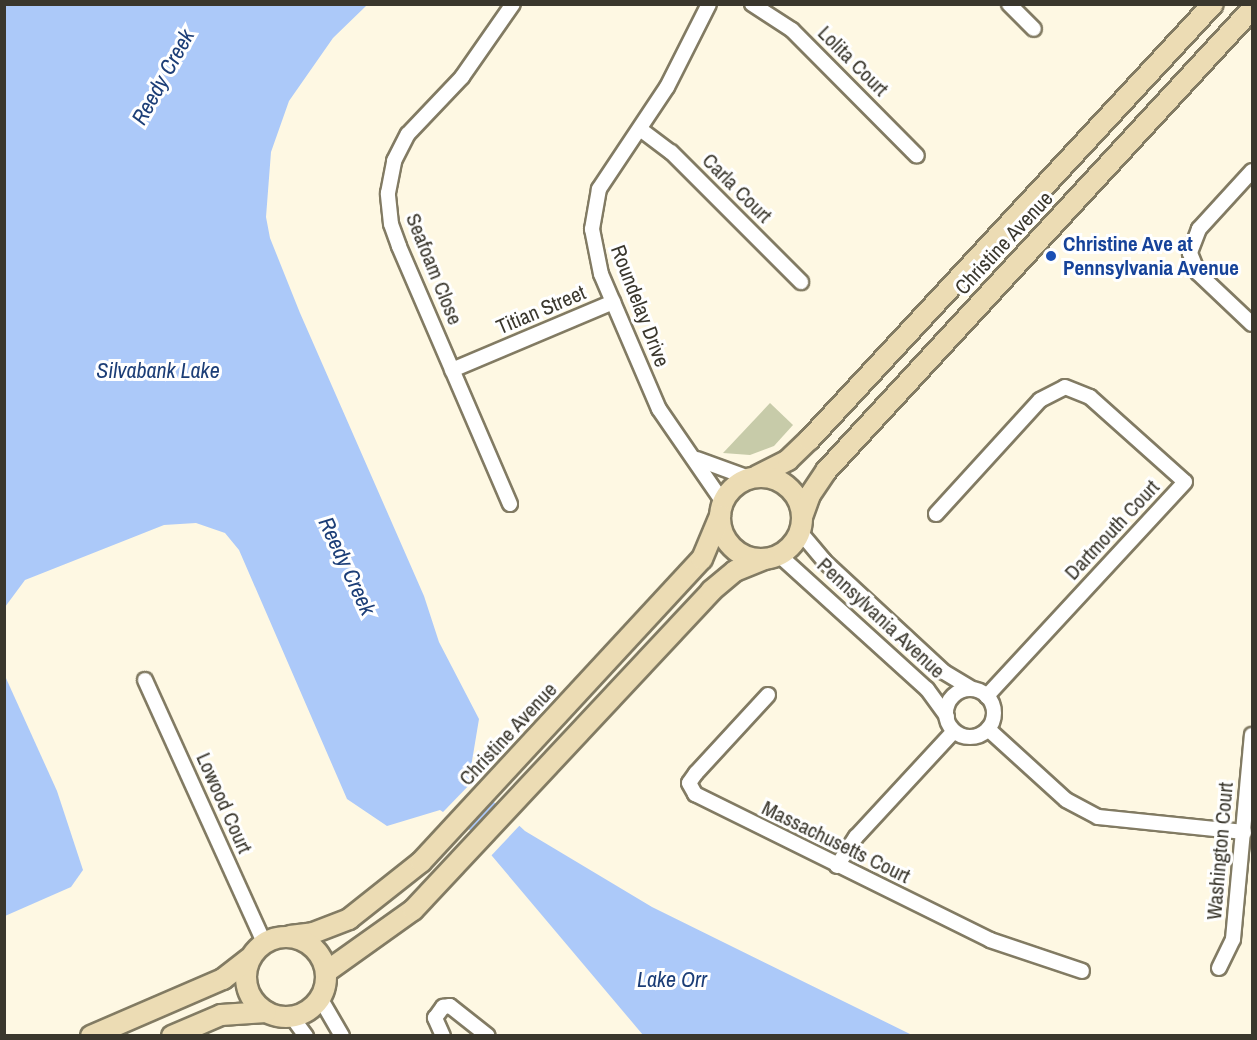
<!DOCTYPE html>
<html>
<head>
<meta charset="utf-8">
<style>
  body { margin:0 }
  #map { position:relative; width:1257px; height:1040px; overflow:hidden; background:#fef8e3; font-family:"Archivo Narrow",sans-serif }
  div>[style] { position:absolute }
  .green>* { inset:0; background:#c7cba9 }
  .water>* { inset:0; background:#acc9f9 }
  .pier>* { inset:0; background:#fef8e3; transform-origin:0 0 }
  .roads { filter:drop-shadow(2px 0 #827b63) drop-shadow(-2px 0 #827b63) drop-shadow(0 2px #827b63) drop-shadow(0 -2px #827b63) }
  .street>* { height:14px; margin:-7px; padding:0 7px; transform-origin:7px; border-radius:7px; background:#fff }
  .street>.ring { margin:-7px; padding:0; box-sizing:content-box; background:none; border:14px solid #fff; border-radius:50% }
  .secondary>* { height:20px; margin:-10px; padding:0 10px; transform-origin:10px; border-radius:10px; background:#ecdcb4 }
  .secondary>.ring { margin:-10px; padding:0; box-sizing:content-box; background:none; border:20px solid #ecdcb4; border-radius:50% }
  .dots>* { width:16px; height:16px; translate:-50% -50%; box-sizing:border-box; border:3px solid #fff; border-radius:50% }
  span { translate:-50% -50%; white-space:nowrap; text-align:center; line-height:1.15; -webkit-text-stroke:6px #fff; paint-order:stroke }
  .street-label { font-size:21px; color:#3a372d }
  .transit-label { font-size:21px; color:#164399; font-weight:700 }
  .left { translate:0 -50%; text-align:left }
  .water-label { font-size:22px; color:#1c3e77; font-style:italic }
  .frame { position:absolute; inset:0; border:6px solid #3a372d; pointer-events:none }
</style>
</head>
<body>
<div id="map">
  <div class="green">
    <i style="clip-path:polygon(770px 403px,793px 425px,774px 446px,750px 455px,723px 453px)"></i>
  </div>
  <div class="water">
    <i style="clip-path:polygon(5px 5px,367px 5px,333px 38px,289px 101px,271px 152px,266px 217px,270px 238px,300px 313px,424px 596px,439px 642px,479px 719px,469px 779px,525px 831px,652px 907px,912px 1035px,643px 1035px,471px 831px,440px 810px,387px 826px,347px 799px,239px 550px,225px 533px,196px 523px,164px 525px,25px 580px,5px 607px)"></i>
    <i style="clip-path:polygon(5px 676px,57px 791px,83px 870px,71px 887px,5px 916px)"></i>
  </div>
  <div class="pier">
    <i style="left:474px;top:780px;width:28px;height:47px;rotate:44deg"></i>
    <i style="clip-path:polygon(500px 804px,521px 824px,489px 858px,472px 837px)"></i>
  </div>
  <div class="roads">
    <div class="street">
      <i style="left:709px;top:4px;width:93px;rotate:116.8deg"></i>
      <i style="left:667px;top:87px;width:123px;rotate:123.7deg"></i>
      <i style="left:599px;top:189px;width:41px;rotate:99.9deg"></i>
      <i style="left:592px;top:229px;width:46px;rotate:78.7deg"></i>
      <i style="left:601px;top:274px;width:147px;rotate:66.8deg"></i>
      <i style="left:659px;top:409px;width:113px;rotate:55.5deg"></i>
      <i style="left:752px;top:4px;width:48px;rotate:33deg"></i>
      <i style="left:792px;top:30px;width:177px;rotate:45.2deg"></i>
      <i style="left:1009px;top:4px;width:35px;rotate:45deg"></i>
      <i style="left:640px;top:129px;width:39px;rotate:37deg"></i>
      <i style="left:671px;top:152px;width:184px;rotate:45deg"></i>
      <i style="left:1252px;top:171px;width:79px;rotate:132.4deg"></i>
      <i style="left:1199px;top:229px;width:26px;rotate:111deg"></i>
      <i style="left:1190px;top:253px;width:22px;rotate:68deg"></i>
      <i style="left:1198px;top:273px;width:74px;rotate:43.4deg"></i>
      <i style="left:452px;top:370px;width:175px;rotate:-22.9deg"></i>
      <i style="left:697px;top:459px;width:55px;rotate:20.1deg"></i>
      <i style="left:510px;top:504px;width:281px;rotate:-113.3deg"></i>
      <i style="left:399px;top:246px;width:23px;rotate:-110deg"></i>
      <i style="left:391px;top:224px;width:31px;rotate:-96deg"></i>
      <i style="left:388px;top:193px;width:33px;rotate:-79deg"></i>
      <i style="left:394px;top:161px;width:30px;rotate:-63deg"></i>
      <i style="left:408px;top:134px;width:79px;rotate:-46.5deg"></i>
      <i style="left:462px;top:77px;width:89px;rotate:-55.1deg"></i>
      <i style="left:936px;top:514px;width:154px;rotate:-47.6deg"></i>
      <i style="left:1040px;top:400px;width:28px;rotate:-27deg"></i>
      <i style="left:1065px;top:387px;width:27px;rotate:22deg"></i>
      <i style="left:1090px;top:397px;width:127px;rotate:41.8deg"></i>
      <i style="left:1185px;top:482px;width:292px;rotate:132.8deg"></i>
      <i style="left:800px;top:532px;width:38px;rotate:50deg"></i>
      <i style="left:824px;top:561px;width:163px;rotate:42.8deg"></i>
      <i style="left:944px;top:672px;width:33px;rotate:31deg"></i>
      <i style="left:779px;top:555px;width:200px;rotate:42.2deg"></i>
      <i style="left:927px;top:689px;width:34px;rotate:54deg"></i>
      <i style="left:145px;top:680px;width:288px;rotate:65.6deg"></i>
      <i class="ring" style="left:946px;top:689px;width:34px;height:34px"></i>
      <i style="left:768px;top:695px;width:106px;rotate:132.7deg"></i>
      <i style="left:696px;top:773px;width:12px;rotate:125deg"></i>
      <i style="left:689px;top:783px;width:13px;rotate:61deg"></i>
      <i style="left:695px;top:794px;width:329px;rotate:26.3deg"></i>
      <i style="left:990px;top:940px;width:97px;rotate:18.6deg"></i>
      <i style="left:988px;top:729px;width:105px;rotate:42.3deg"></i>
      <i style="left:1066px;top:800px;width:36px;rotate:28deg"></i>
      <i style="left:1098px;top:817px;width:147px;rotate:5.9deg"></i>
      <i style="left:837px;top:866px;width:35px;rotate:-57deg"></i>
      <i style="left:856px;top:837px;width:144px;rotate:-47.2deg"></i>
      <i style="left:1219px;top:968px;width:32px;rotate:-64deg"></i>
      <i style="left:1233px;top:939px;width:205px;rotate:-84.7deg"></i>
      <i style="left:320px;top:998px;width:44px;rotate:59.9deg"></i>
      <i style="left:292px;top:1017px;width:24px;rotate:54deg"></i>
      <i style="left:443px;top:1036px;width:20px;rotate:-114deg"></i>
      <i style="left:435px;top:1018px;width:14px;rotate:-54deg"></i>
      <i style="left:443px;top:1007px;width:7px;rotate:-8deg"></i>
      <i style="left:450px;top:1006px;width:48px;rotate:38.3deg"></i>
    </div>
    <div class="secondary">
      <i style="left:757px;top:476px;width:35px;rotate:-27deg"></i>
      <i style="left:788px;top:460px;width:29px;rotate:-44deg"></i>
      <i style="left:809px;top:440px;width:594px;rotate:-47.18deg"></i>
      <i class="ring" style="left:720px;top:477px;width:62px;height:62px"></i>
      <i style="left:802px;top:517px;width:23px;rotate:-70deg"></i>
      <i style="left:810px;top:495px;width:29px;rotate:-56deg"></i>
      <i style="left:826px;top:471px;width:628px;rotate:-47.32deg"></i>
      <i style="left:290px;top:936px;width:23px;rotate:-7deg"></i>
      <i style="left:313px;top:933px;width:39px;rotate:-21deg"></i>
      <i style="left:349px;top:919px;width:92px;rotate:-38.4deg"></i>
      <i style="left:421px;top:862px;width:413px;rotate:-47.2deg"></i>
      <i style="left:702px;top:559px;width:47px;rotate:-67.3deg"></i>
      <i class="ring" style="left:246px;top:937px;width:60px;height:60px"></i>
      <i style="left:326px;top:972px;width:107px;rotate:-35.5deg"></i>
      <i style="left:413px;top:910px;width:437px;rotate:-46.9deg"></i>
      <i style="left:711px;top:591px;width:31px;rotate:-40deg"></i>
      <i style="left:735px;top:571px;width:32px;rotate:-22deg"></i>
      <i style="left:91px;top:1036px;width:144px;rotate:-23.4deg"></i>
      <i style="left:223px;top:979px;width:33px;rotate:-38deg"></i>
      <i style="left:172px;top:1036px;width:53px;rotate:-23.2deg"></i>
      <i style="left:221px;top:1015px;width:45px;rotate:-3.8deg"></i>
    </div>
  </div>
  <div class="dots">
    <i style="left:1051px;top:256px;background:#1a4fb4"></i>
  </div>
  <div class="street-label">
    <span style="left:853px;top:61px;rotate:45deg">Lolita Court</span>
    <span style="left:737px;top:188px;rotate:45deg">Carla Court</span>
    <span style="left:1004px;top:243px;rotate:-47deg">Christine Avenue</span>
    <span style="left:434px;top:269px;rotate:68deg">Seafoam Close</span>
    <span style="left:640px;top:306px;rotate:69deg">Roundelay Drive</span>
    <span style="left:541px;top:310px;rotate:-23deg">Titian Street</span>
    <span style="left:1112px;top:530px;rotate:-47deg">Dartmouth Court</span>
    <span style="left:881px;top:618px;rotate:43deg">Pennsylvania Avenue</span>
    <span style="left:508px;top:734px;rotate:-47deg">Christine Avenue</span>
    <span style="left:224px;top:803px;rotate:66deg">Lowood Court</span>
    <span style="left:836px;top:842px;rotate:26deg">Massachusetts Court</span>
    <span style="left:1220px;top:851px;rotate:-85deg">Washington Court</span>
  </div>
  <div class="transit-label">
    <span class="left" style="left:1063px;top:256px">Christine Ave at<br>Pennsylvania Avenue</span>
  </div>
  <div class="water-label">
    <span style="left:163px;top:77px;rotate:-61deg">Reedy Creek</span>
    <span style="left:158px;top:371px">Silvabank Lake</span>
    <span style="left:347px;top:566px;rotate:65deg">Reedy Creek</span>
    <span style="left:672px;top:980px">Lake Orr</span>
  </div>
  <div class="frame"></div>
</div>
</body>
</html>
